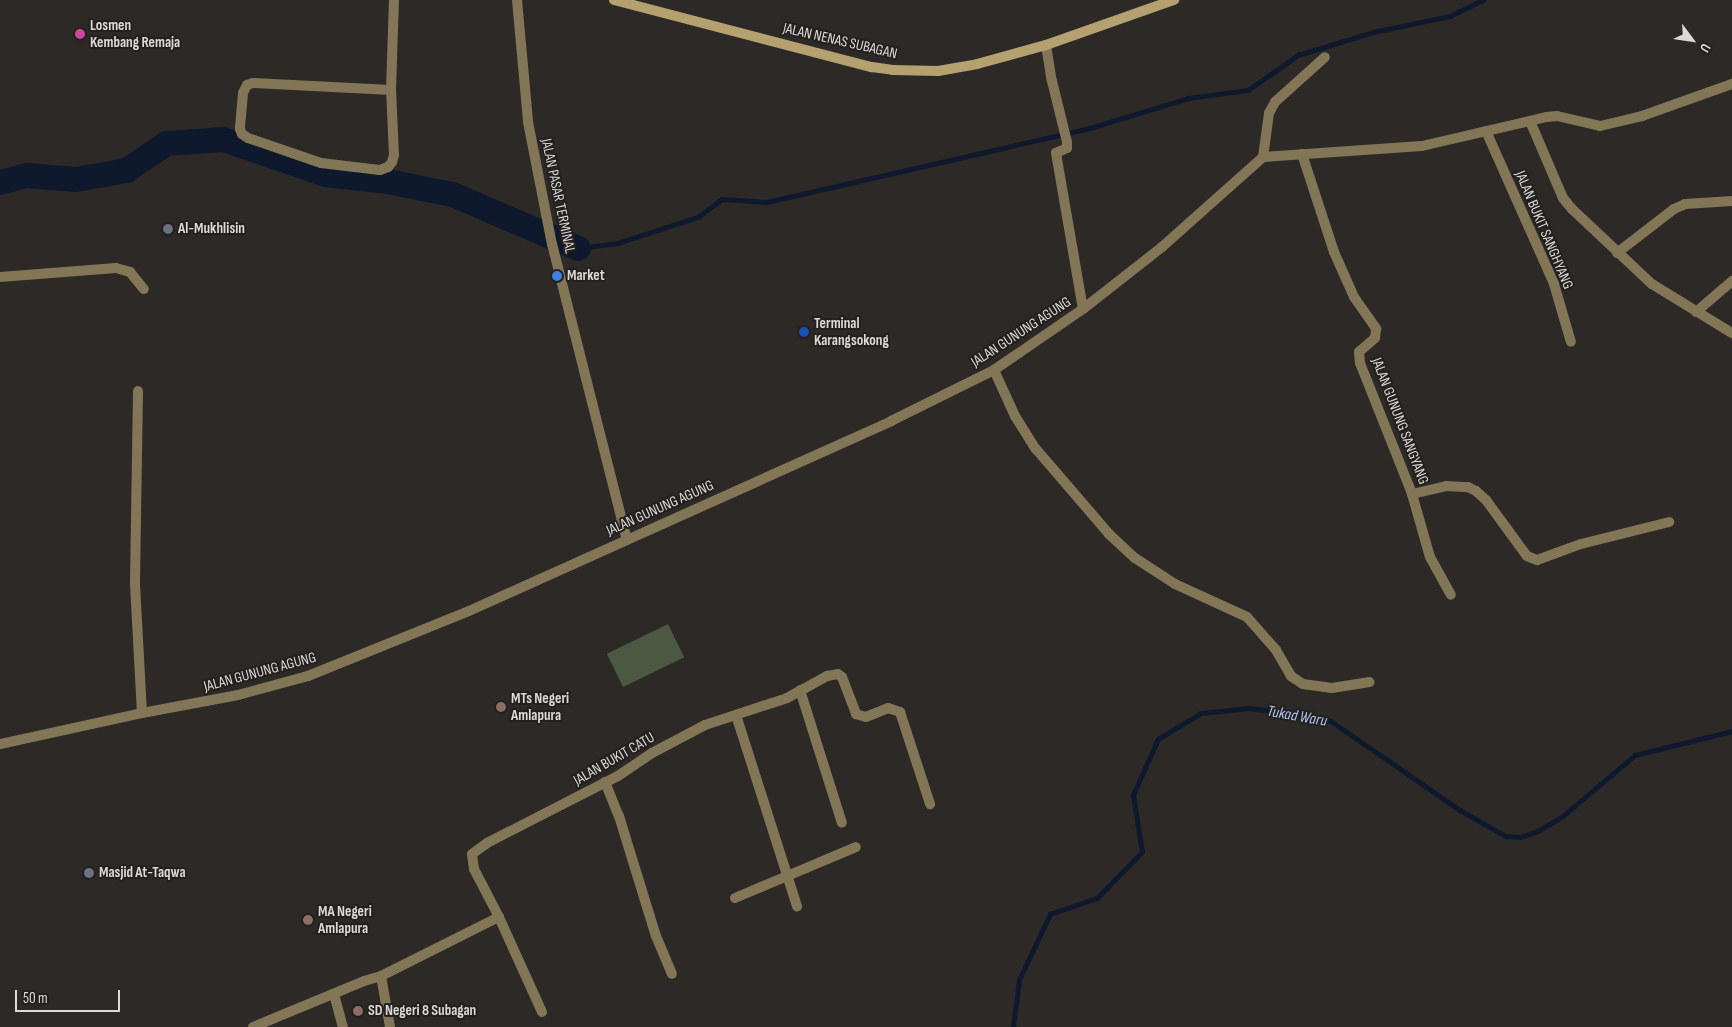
<!DOCTYPE html>
<html>
<head>
<meta charset="utf-8">
<style>
  body { margin:0 }
  #map { position:relative; width:1732px; height:1027px; overflow:hidden; background:#2d2927; font-family:"Sofia Sans Condensed",sans-serif }
  div>[style] { position:absolute }
  .green>* { inset:0; background:#4b5842; transform-origin:0 0 }
  .stream>* { height:4.5px; margin:-2.25px; padding:0 2.25px; transform-origin:2.25px; border-radius:2.25px; background:#0f192e }
  .river>* { height:25px; margin:-12.5px; padding:0 12.5px; transform-origin:12.5px; border-radius:12.5px; background:#0f192e }
  .street>* { height:10px; margin:-5px; padding:0 5px; transform-origin:5px; border-radius:5px; background:#827657 }
  .secondary>* { height:10px; margin:-5px; padding:0 5px; transform-origin:5px; border-radius:5px; background:#b5a06f }
  .dots>* { width:14px; height:14px; translate:-50% -50%; box-sizing:border-box; border:2px solid #23201d; border-radius:50% }
  span { translate:-50% -50%; white-space:nowrap; text-align:center; line-height:1.15; -webkit-text-stroke:4px #23201d; paint-order:stroke }
  .poi-label { font-size:15px; color:#dcd9d8; font-weight:700 }
  .left { translate:0 -50%; text-align:left }
  .street-label { font-size:15px; color:#dcd9d8 }
  .water-label { font-size:16px; color:#afc7f9; font-style:italic }
  .north { position:absolute; left:1667px; top:15px; width:50px; height:50px; -webkit-text-stroke:4px #23201d; paint-order:stroke; rotate:121deg; font-size:14px; font-weight:700; line-height:20px; text-align:center; color:#dcd9d8 }
  .north::after { content:''; display:block; margin:auto; width:18px; height:22px; background:#dcd9d8; clip-path:polygon(50% 0,100% 100%,50% 72%,0 100%) }
  .scale { position:absolute; left:15px; top:990px; width:105px; height:22px; box-sizing:border-box; border:2px solid #dcd9d8; border-top:0; padding-left:6px; font-size:15px; line-height:18px; white-space:nowrap; color:#dcd9d8; -webkit-text-stroke:4px #23201d; paint-order:stroke }
</style>
</head>
<body>
<div id="map">
  <div class="green">
    <i style="left:668px;top:624px;width:37px;height:68px;rotate:64deg"></i>
  </div>
  <div class="stream">
    <i style="left:578px;top:248px;width:40px;rotate:-7.1deg"></i>
    <i style="left:618px;top:243px;width:84px;rotate:-18deg"></i>
    <i style="left:698px;top:217px;width:30px;rotate:-37deg"></i>
    <i style="left:722px;top:199px;width:45px;rotate:3.8deg"></i>
    <i style="left:767px;top:202px;width:331px;rotate:-12.9deg"></i>
    <i style="left:1090px;top:128px;width:102px;rotate:-17deg"></i>
    <i style="left:1188px;top:98px;width:61px;rotate:-7.6deg"></i>
    <i style="left:1248px;top:90px;width:61px;rotate:-35deg"></i>
    <i style="left:1298px;top:55px;width:78px;rotate:-17deg"></i>
    <i style="left:1373px;top:32px;width:79px;rotate:-11.7deg"></i>
    <i style="left:1450px;top:16px;width:37px;rotate:-26deg"></i>
    <i style="left:1013px;top:1027px;width:47px;rotate:-82.7deg"></i>
    <i style="left:1019px;top:980px;width:73px;rotate:-64.8deg"></i>
    <i style="left:1050px;top:914px;width:50px;rotate:-18.8deg"></i>
    <i style="left:1097px;top:898px;width:64px;rotate:-45.6deg"></i>
    <i style="left:1142px;top:852px;width:58px;rotate:-99deg"></i>
    <i style="left:1133px;top:795px;width:61px;rotate:-65.9deg"></i>
    <i style="left:1158px;top:739px;width:50px;rotate:-31.2deg"></i>
    <i style="left:1201px;top:713px;width:48px;rotate:-5.9deg"></i>
    <i style="left:1249px;top:708px;width:42px;rotate:6.8deg"></i>
    <i style="left:1291px;top:713px;width:41px;rotate:11.3deg"></i>
    <i style="left:1331px;top:721px;width:157px;rotate:34.6deg"></i>
    <i style="left:1460px;top:810px;width:53px;rotate:29.5deg"></i>
    <i style="left:1506px;top:836px;width:14px;rotate:4deg"></i>
    <i style="left:1520px;top:837px;width:19px;rotate:-18deg"></i>
    <i style="left:1538px;top:831px;width:29px;rotate:-31deg"></i>
    <i style="left:1563px;top:816px;width:94px;rotate:-40.3deg"></i>
    <i style="left:1635px;top:755px;width:100px;rotate:-13.9deg"></i>
  </div>
  <div class="river">
    <i style="left:0;top:182px;width:28px;rotate:-15deg"></i>
    <i style="left:27px;top:175px;width:48px;rotate:4.8deg"></i>
    <i style="left:75px;top:179px;width:52px;rotate:-10deg"></i>
    <i style="left:126px;top:170px;width:48px;rotate:-34deg"></i>
    <i style="left:166px;top:143px;width:57px;rotate:-4deg"></i>
    <i style="left:223px;top:139px;width:108px;rotate:18.9deg"></i>
    <i style="left:325px;top:174px;width:62px;rotate:6.4deg"></i>
    <i style="left:387px;top:181px;width:66px;rotate:11.3deg"></i>
    <i style="left:452px;top:194px;width:137px;rotate:23.2deg"></i>
  </div>
  <div class="street">
    <i style="left:517px;top:0;width:122px;rotate:84.8deg"></i>
    <i style="left:528px;top:122px;width:124px;rotate:78.9deg"></i>
    <i style="left:552px;top:244px;width:305px;rotate:75.8deg"></i>
    <i style="left:1046px;top:45px;width:36px;rotate:81deg"></i>
    <i style="left:1052px;top:81px;width:63px;rotate:76.2deg"></i>
    <i style="left:1067px;top:142px;width:6px;rotate:90deg"></i>
    <i style="left:1067px;top:148px;width:12px;rotate:156deg"></i>
    <i style="left:1056px;top:153px;width:158px;rotate:80.2deg"></i>
    <i style="left:391px;top:90px;width:138px;rotate:-177.1deg"></i>
    <i style="left:253px;top:83px;width:6px;rotate:162deg"></i>
    <i style="left:247px;top:85px;width:9px;rotate:117deg"></i>
    <i style="left:243px;top:93px;width:36px;rotate:95deg"></i>
    <i style="left:240px;top:129px;width:5px;rotate:68deg"></i>
    <i style="left:242px;top:134px;width:7px;rotate:34deg"></i>
    <i style="left:248px;top:138px;width:77px;rotate:18.9deg"></i>
    <i style="left:321px;top:163px;width:59px;rotate:6.8deg"></i>
    <i style="left:380px;top:170px;width:9px;rotate:-21deg"></i>
    <i style="left:388px;top:167px;width:6px;rotate:-51deg"></i>
    <i style="left:392px;top:162px;width:7px;rotate:-74deg"></i>
    <i style="left:394px;top:155px;width:65px;rotate:-92.6deg"></i>
    <i style="left:391px;top:90px;width:90px;rotate:-88.1deg"></i>
    <i style="left:1530px;top:121px;width:84px;rotate:66.8deg"></i>
    <i style="left:1563px;top:198px;width:14px;rotate:51deg"></i>
    <i style="left:1572px;top:209px;width:110px;rotate:43.2deg"></i>
    <i style="left:1652px;top:284px;width:94px;rotate:31.5deg"></i>
    <i style="left:1486px;top:131px;width:167px;rotate:66deg"></i>
    <i style="left:1554px;top:284px;width:60px;rotate:73.7deg"></i>
    <i style="left:1302px;top:154px;width:103px;rotate:71.9deg"></i>
    <i style="left:1334px;top:252px;width:49px;rotate:66deg"></i>
    <i style="left:1354px;top:297px;width:39px;rotate:55deg"></i>
    <i style="left:1376px;top:329px;width:9px;rotate:96deg"></i>
    <i style="left:1375px;top:338px;width:21px;rotate:139deg"></i>
    <i style="left:1359px;top:352px;width:11px;rotate:85deg"></i>
    <i style="left:1360px;top:363px;width:141px;rotate:68.3deg"></i>
    <i style="left:1412px;top:494px;width:66px;rotate:74.1deg"></i>
    <i style="left:1430px;top:557px;width:43px;rotate:61.1deg"></i>
    <i style="left:1263px;top:157px;width:159px;rotate:-4deg"></i>
    <i style="left:1422px;top:146px;width:128px;rotate:-13.1deg"></i>
    <i style="left:1547px;top:117px;width:10px;rotate:-6deg"></i>
    <i style="left:1557px;top:116px;width:44px;rotate:13.1deg"></i>
    <i style="left:1600px;top:126px;width:43px;rotate:-13.4deg"></i>
    <i style="left:1642px;top:116px;width:96px;rotate:-19.6deg"></i>
    <i style="left:1263px;top:157px;width:44px;rotate:-82.2deg"></i>
    <i style="left:1269px;top:113px;width:13px;rotate:-61deg"></i>
    <i style="left:1275px;top:102px;width:67px;rotate:-42deg"></i>
    <i style="left:1617px;top:253px;width:72px;rotate:-37.7deg"></i>
    <i style="left:1674px;top:209px;width:12px;rotate:-24deg"></i>
    <i style="left:1685px;top:204px;width:47px;rotate:-3.7deg"></i>
    <i style="left:0;top:277px;width:116px;rotate:-4.4deg"></i>
    <i style="left:116px;top:268px;width:15px;rotate:16deg"></i>
    <i style="left:130px;top:272px;width:22px;rotate:51deg"></i>
    <i style="left:1696px;top:312px;width:48px;rotate:-40.7deg"></i>
    <i style="left:994px;top:370px;width:51px;rotate:65.5deg"></i>
    <i style="left:1015px;top:416px;width:39px;rotate:58deg"></i>
    <i style="left:1036px;top:449px;width:112px;rotate:49.3deg"></i>
    <i style="left:1109px;top:534px;width:35px;rotate:43deg"></i>
    <i style="left:1135px;top:558px;width:48px;rotate:33deg"></i>
    <i style="left:1175px;top:584px;width:79px;rotate:24.6deg"></i>
    <i style="left:1247px;top:617px;width:44px;rotate:48.7deg"></i>
    <i style="left:1276px;top:650px;width:30px;rotate:60deg"></i>
    <i style="left:1291px;top:676px;width:14px;rotate:34deg"></i>
    <i style="left:1303px;top:684px;width:29px;rotate:8deg"></i>
    <i style="left:1332px;top:688px;width:38px;rotate:-9deg"></i>
    <i style="left:138px;top:391px;width:193px;rotate:90.9deg"></i>
    <i style="left:135px;top:584px;width:129px;rotate:86.9deg"></i>
    <i style="left:1412px;top:494px;width:35px;rotate:-13deg"></i>
    <i style="left:1446px;top:486px;width:22px;rotate:3deg"></i>
    <i style="left:1468px;top:487px;width:9px;rotate:27deg"></i>
    <i style="left:1476px;top:491px;width:13px;rotate:42deg"></i>
    <i style="left:1486px;top:500px;width:69px;rotate:53.8deg"></i>
    <i style="left:1527px;top:556px;width:11px;rotate:22deg"></i>
    <i style="left:1537px;top:560px;width:47px;rotate:-20deg"></i>
    <i style="left:1581px;top:544px;width:91px;rotate:-14deg"></i>
    <i style="left:800px;top:690px;width:139px;rotate:72.5deg"></i>
    <i style="left:736px;top:715px;width:201px;rotate:72.3deg"></i>
    <i style="left:0;top:744px;width:145px;rotate:-12.3deg"></i>
    <i style="left:142px;top:713px;width:98px;rotate:-10.6deg"></i>
    <i style="left:238px;top:695px;width:73px;rotate:-15.2deg"></i>
    <i style="left:308px;top:676px;width:174px;rotate:-22deg"></i>
    <i style="left:469px;top:611px;width:463px;rotate:-24.2deg"></i>
    <i style="left:891px;top:421px;width:115px;rotate:-26.3deg"></i>
    <i style="left:994px;top:370px;width:108px;rotate:-34.4deg"></i>
    <i style="left:1083px;top:309px;width:100px;rotate:-38.1deg"></i>
    <i style="left:1162px;top:247px;width:135px;rotate:-41.7deg"></i>
    <i style="left:605px;top:782px;width:37px;rotate:68deg"></i>
    <i style="left:619px;top:816px;width:126px;rotate:72.9deg"></i>
    <i style="left:656px;top:936px;width:41px;rotate:67.2deg"></i>
    <i style="left:735px;top:898px;width:131px;rotate:-22.9deg"></i>
    <i style="left:381px;top:976px;width:52px;rotate:80deg"></i>
    <i style="left:334px;top:994px;width:34px;rotate:75deg"></i>
    <i style="left:542px;top:1012px;width:104px;rotate:-114.4deg"></i>
    <i style="left:499px;top:917px;width:54px;rotate:-117.5deg"></i>
    <i style="left:474px;top:869px;width:15px;rotate:-98deg"></i>
    <i style="left:472px;top:854px;width:19px;rotate:-36deg"></i>
    <i style="left:487px;top:843px;width:147px;rotate:-27.1deg"></i>
    <i style="left:618px;top:776px;width:41px;rotate:-34.1deg"></i>
    <i style="left:652px;top:753px;width:60px;rotate:-27.8deg"></i>
    <i style="left:705px;top:725px;width:86px;rotate:-18.2deg"></i>
    <i style="left:787px;top:698px;width:46px;rotate:-28.8deg"></i>
    <i style="left:827px;top:676px;width:11px;rotate:-10deg"></i>
    <i style="left:838px;top:674px;width:5px;rotate:37deg"></i>
    <i style="left:842px;top:677px;width:40px;rotate:69deg"></i>
    <i style="left:856px;top:714px;width:10px;rotate:17deg"></i>
    <i style="left:866px;top:717px;width:24px;rotate:-22deg"></i>
    <i style="left:888px;top:708px;width:13px;rotate:18deg"></i>
    <i style="left:900px;top:712px;width:97px;rotate:71.9deg"></i>
    <i style="left:253px;top:1027px;width:120px;rotate:-22.5deg"></i>
    <i style="left:364px;top:981px;width:18px;rotate:-16deg"></i>
    <i style="left:381px;top:976px;width:132px;rotate:-26.6deg"></i>
  </div>
  <div class="secondary">
    <i style="left:614px;top:0;width:267px;rotate:14.6deg"></i>
    <i style="left:872px;top:67px;width:21px;rotate:8deg"></i>
    <i style="left:893px;top:70px;width:45px;rotate:1.3deg"></i>
    <i style="left:938px;top:71px;width:40px;rotate:-10deg"></i>
    <i style="left:977px;top:64px;width:72px;rotate:-15.4deg"></i>
    <i style="left:1046px;top:45px;width:136px;rotate:-19.4deg"></i>
  </div>
  <div class="dots">
    <i style="left:80px;top:34px;background:#d1479c"></i>
    <i style="left:168px;top:229px;background:#6b7280"></i>
    <i style="left:557px;top:276px;background:#3f7fe0"></i>
    <i style="left:804px;top:332px;background:#1a4fb4"></i>
    <i style="left:501px;top:707px;background:#8d6e63"></i>
    <i style="left:89px;top:873px;background:#6b7280"></i>
    <i style="left:308px;top:920px;background:#8d6e63"></i>
    <i style="left:358px;top:1011px;background:#8d6e63"></i>
  </div>
  <div class="poi-label">
    <span class="left" style="left:90px;top:34px">Losmen<br>Kembang Remaja</span>
    <span class="left" style="left:178px;top:229px">Al-Mukhlisin</span>
    <span class="left" style="left:567px;top:276px">Market</span>
    <span class="left" style="left:814px;top:332px">Terminal<br>Karangsokong</span>
    <span class="left" style="left:511px;top:707px">MTs Negeri<br>Amlapura</span>
    <span class="left" style="left:99px;top:873px">Masjid At-Taqwa</span>
    <span class="left" style="left:318px;top:920px">MA Negeri<br>Amlapura</span>
    <span class="left" style="left:368px;top:1011px">SD Negeri 8 Subagan</span>
  </div>
  <div class="street-label">
    <span style="left:840px;top:41px;rotate:13deg">JALAN NENAS SUBAGAN</span>
    <span style="left:558px;top:196px;rotate:78deg">JALAN PASAR TERMINAL</span>
    <span style="left:1544px;top:230px;rotate:67deg">JALAN BUKIT SANGHYANG</span>
    <span style="left:1021px;top:332px;rotate:-33deg">JALAN GUNUNG AGUNG</span>
    <span style="left:1400px;top:421px;rotate:69deg">JALAN GUNUNG SANGYANG</span>
    <span style="left:660px;top:508px;rotate:-24deg">JALAN GUNUNG AGUNG</span>
    <span style="left:260px;top:672px;rotate:-15deg">JALAN GUNUNG AGUNG</span>
    <span style="left:614px;top:759px;rotate:-30deg">JALAN BUKIT CATU</span>
  </div>
  <div class="water-label">
    <span style="left:1297px;top:717px;rotate:10deg">Tukad Waru</span>
  </div>
  <div class="north">U</div>
  <div class="scale">50 m</div>
</div>
</body>
</html>
